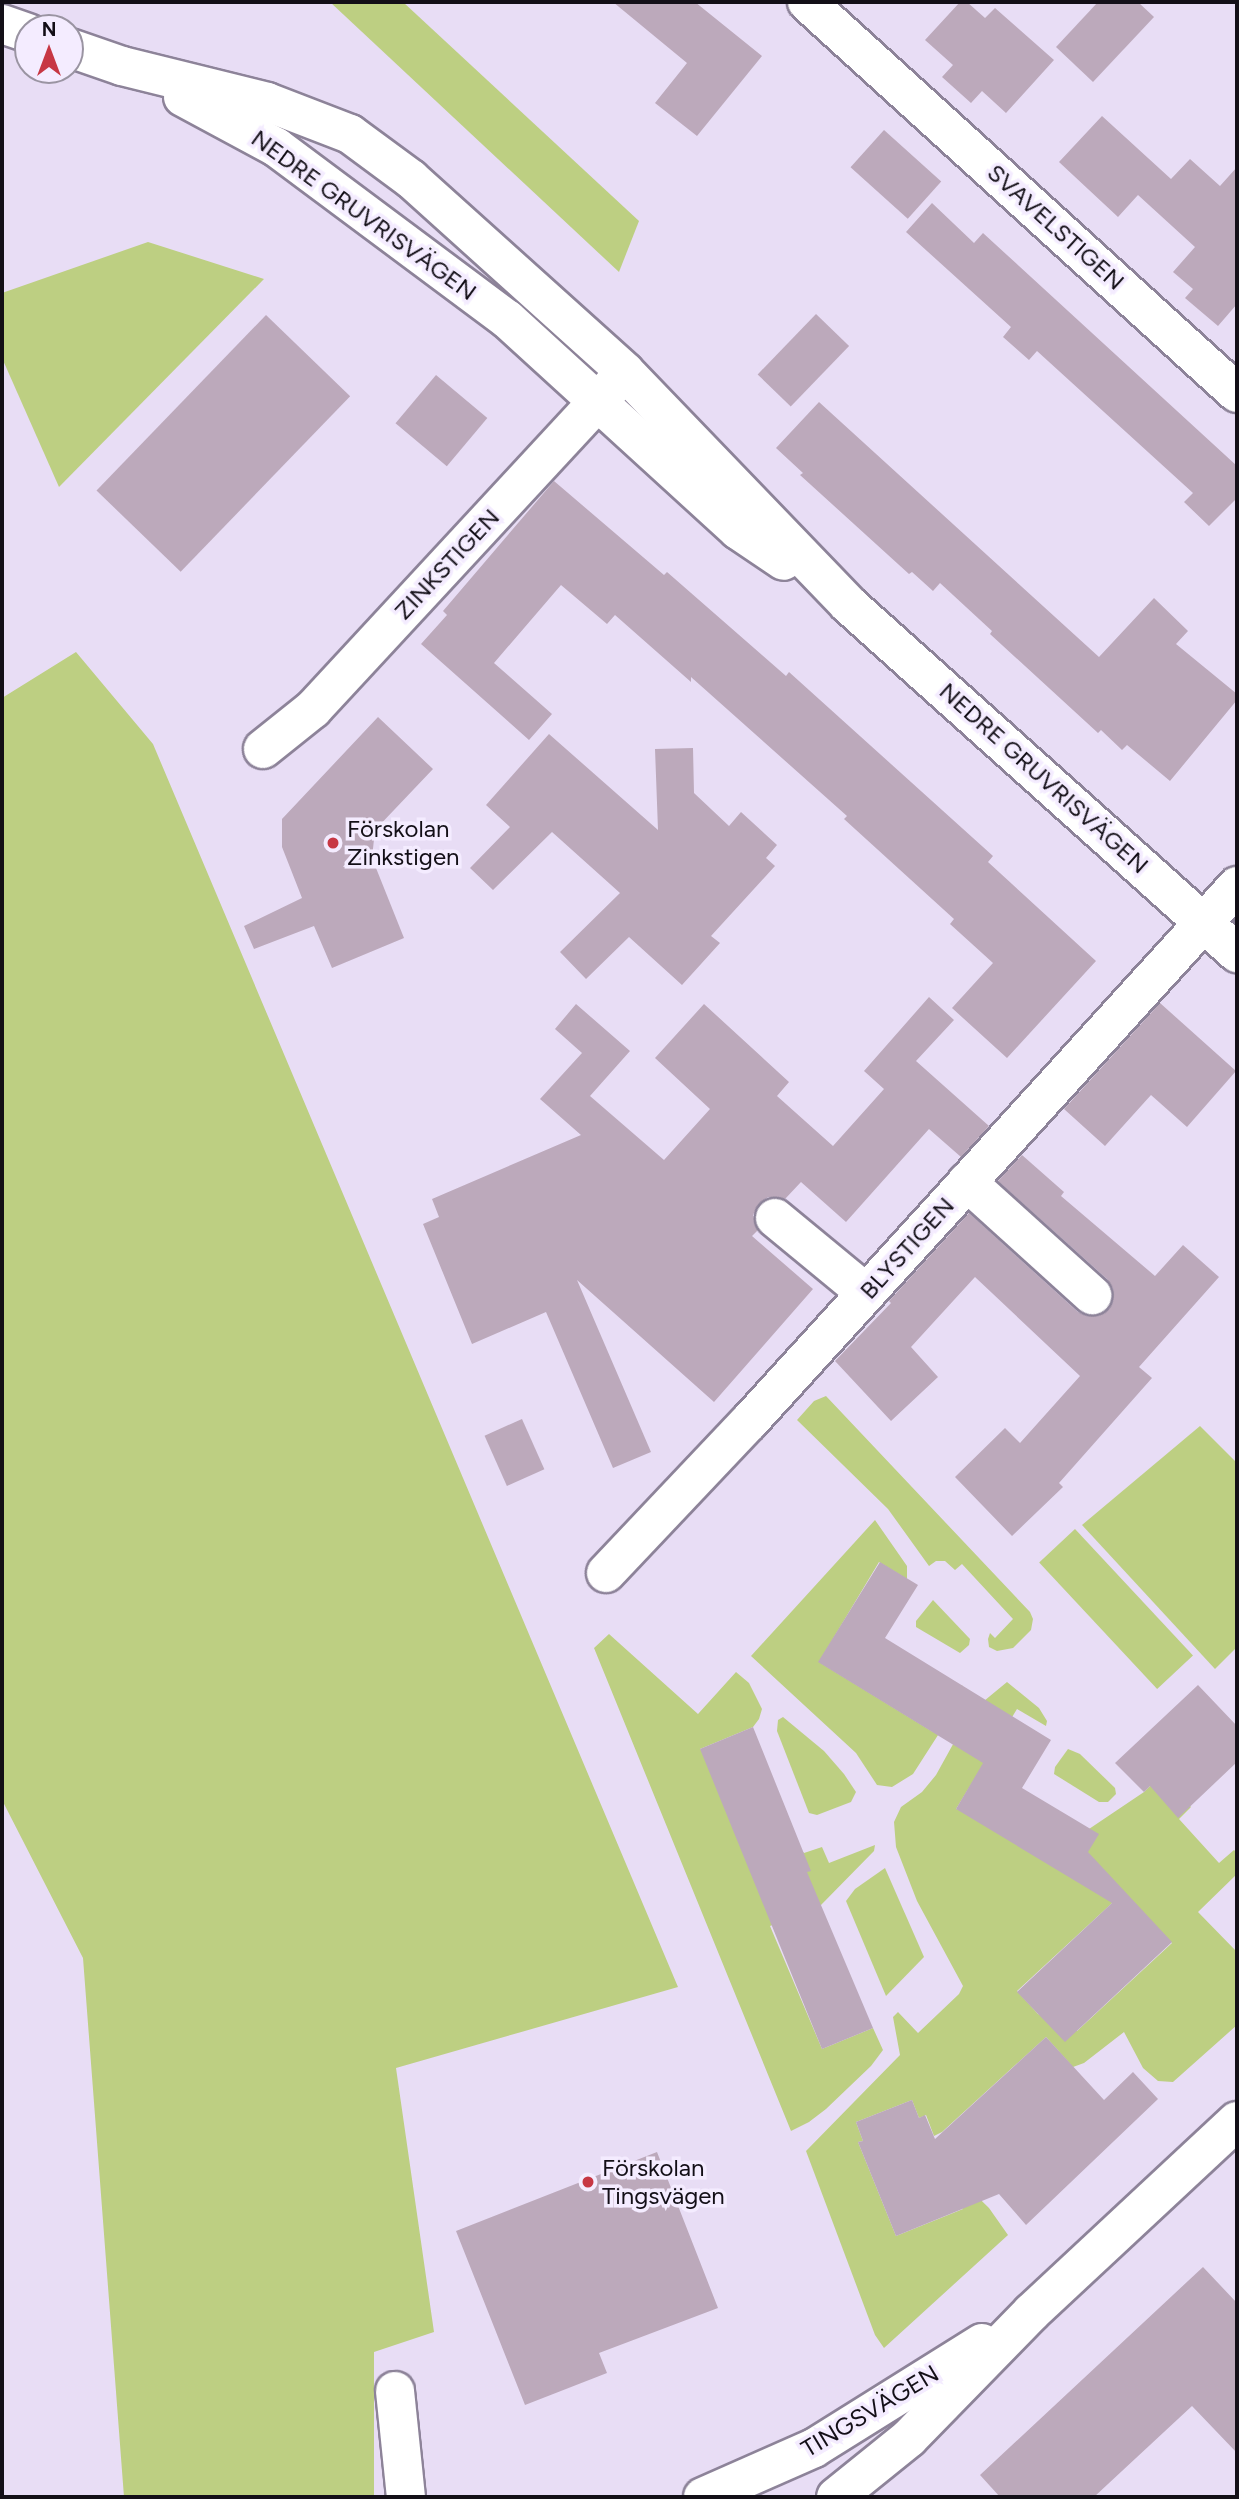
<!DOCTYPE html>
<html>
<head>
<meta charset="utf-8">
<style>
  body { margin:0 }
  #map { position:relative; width:1239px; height:2499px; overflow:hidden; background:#e8ddf5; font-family:Figtree,sans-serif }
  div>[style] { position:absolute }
  .green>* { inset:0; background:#bdcf82; transform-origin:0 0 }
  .building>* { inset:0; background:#bca9bb; transform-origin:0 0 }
  .roads { filter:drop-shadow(2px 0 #8d8399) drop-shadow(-2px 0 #8d8399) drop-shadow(0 2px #8d8399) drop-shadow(0 -2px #8d8399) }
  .minor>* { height:38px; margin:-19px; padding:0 19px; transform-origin:19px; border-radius:19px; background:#fff }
  .dots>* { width:19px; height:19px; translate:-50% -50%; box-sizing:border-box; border:4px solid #f4ecff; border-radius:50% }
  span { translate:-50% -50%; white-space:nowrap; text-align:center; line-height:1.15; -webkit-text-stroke:7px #f4ecff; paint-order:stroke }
  .street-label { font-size:24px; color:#130f17 }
  .poi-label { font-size:24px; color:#130f17 }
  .left { translate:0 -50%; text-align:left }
  .frame { position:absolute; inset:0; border:4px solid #130f17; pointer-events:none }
  .north { position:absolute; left:14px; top:14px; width:70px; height:70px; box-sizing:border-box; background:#f4ecff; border:2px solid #9a94a2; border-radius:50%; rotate:0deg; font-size:19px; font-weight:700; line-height:28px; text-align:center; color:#130f17 }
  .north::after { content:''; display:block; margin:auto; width:24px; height:32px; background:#c73744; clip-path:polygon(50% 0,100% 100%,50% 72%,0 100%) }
</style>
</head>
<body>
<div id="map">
  <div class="green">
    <i style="clip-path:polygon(330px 2px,403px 2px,639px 221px,619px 272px)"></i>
    <i style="clip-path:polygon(148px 242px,264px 279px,59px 487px,2px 358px,2px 293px)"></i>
    <i style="clip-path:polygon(76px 652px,153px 744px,678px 1987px,396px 2068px,434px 2332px,374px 2352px,374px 2497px,124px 2497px,83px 1958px,2px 1800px,2px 698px)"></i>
    <i style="clip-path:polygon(826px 1396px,1030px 1612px,1033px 1619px,1031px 1630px,1013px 1648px,997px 1651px,989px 1647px,988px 1639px,990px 1633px,995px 1638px,1013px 1619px,962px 1564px,955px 1570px,945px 1561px,936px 1561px,929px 1566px,888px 1509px,797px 1420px,814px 1401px)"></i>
    <i style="clip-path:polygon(1200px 1426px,1237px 1463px,1237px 1647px,1215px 1669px,1082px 1525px)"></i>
    <i style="clip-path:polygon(875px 1520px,907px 1566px,907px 1579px,879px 1562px,819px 1662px,933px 1732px,962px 1685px,965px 1693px,913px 1774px,892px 1787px,877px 1785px,856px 1753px,751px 1656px)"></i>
    <i style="left:1075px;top:1529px;width:173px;height:49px;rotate:47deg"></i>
    <i style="clip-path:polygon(933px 1600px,970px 1639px,969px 1645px,960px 1653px,916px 1627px,916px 1621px)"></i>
    <i style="clip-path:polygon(609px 1634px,698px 1714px,736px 1672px,749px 1683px,762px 1709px,759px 1719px,753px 1727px,700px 1749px,804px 1853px,822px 1847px,829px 1863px,875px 1845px,874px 1851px,821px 1905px,770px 1926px,822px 2049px,873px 2028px,883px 2050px,871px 2066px,826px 2109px,809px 2122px,791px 2131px,594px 1648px)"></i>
    <i style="clip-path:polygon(evenodd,1007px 1682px,1039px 1708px,1047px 1721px,1046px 1726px,1017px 1709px,956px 1809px,1089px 1829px,1144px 1792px,1162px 1774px,1191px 1807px,1179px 1819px,1219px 1863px,1234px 1850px,1237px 1853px,1237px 1874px,1198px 1912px,1237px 1952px,1237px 2025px,1173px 2082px,1158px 2081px,1143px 2068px,1124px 2032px,1084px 2063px,1073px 2067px,1046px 2037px,942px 2132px,934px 2136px,926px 2115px,919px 2118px,912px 2100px,856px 2122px,863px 2141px,858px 2142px,896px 2236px,963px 2209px,946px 2166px,989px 2208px,1008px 2235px,884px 2348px,875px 2335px,806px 2151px,900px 2055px,893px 2017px,898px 2012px,918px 2033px,959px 1994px,963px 1986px,917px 1901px,896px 1847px,894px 1822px,901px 1807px,922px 1792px,936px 1775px,957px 1737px,984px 1701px,1007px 1682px,1124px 1892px,1172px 1943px,1077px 2031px,1038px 2014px,1017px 1991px,1124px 1892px)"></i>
    <i style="clip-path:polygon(783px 1717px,824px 1751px,844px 1774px,856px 1792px,851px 1802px,817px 1815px,809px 1813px,777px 1731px,778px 1720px)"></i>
    <i style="clip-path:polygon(1068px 1749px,1080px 1754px,1115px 1788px,1116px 1794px,1108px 1802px,1099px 1802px,1054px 1774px,1055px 1767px)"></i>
    <i style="clip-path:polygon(885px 1868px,924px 1957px,886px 1996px,846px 1901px,855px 1889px)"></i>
  </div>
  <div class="building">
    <i style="clip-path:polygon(613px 2px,695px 2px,762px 56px,697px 136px,655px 103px,687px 63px)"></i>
    <i style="clip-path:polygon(960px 2px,967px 2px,985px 18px,995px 8px,1054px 60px,1006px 113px,982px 91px,971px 103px,942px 77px,953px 65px,925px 40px)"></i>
    <i style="clip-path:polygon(1098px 2px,1138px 2px,1154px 17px,1093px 82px,1056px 47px)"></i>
    <i style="clip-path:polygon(1102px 116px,1171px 179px,1190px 159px,1220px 186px,1237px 167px,1237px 304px,1218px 326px,1185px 298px,1193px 289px,1173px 272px,1195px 247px,1138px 195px,1118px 217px,1059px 162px)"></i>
    <i style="left:884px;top:130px;width:77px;height:50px;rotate:42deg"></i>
    <i style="clip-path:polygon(932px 203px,974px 243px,983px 233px,1237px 466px,1237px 498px,1209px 526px,1184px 502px,1193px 493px,1037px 351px,1029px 360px,1003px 337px,1011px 327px,906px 232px)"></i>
    <i style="left:816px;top:314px;width:46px;height:84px;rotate:44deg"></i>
    <i style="left:266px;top:315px;width:117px;height:244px;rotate:44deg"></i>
    <i style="left:436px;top:375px;width:67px;height:63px;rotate:40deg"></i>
    <i style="clip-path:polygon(819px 402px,1099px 657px,1154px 598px,1188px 631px,1176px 644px,1237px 694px,1237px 700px,1170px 781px,1127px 745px,1122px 750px,1101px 730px,1098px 733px,990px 634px,992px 631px,940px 583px,933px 591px,912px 572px,909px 574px,800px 475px,803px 473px,776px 448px)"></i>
    <i style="clip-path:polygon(554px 481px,664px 575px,667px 572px,786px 676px,789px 672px,993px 856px,988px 862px,1096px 961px,1007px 1058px,952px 1008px,993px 963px,950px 924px,954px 919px,844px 819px,847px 816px,691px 677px,691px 682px,615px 615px,607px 624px,561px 585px,494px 663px,552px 714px,529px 740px,421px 644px,447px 615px,443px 611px)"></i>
    <i style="clip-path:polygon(378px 717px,433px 769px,375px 830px,372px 858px,404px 938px,332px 968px,314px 926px,254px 949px,244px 926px,302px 898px,282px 847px,282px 819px)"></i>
    <i style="clip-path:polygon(549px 734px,658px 830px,655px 749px,693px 748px,694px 793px,729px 826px,741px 812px,777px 845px,766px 858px,775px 866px,711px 936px,720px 943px,682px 985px,629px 937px,586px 979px,560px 952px,620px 893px,552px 832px,493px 890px,470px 868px,510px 827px,486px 805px)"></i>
    <i style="clip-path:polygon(929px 997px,954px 1020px,916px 1061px,989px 1126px,961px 1157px,929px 1129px,846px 1222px,801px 1182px,785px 1199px,768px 1197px,759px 1204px,753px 1215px,758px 1230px,752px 1236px,813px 1289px,714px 1402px,577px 1280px,651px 1452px,613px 1468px,546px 1312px,472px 1344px,423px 1224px,439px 1217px,432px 1199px,581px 1135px,540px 1099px,582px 1053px,555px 1029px,576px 1004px,630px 1051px,590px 1096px,664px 1160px,710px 1109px,655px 1058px,704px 1004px,789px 1082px,777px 1096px,833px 1146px,884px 1089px,864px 1071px)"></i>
    <i style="clip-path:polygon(1160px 1003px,1236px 1071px,1187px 1127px,1151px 1095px,1105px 1146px,1064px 1109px)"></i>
    <i style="clip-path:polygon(1022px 1155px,1064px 1192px,1061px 1196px,1155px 1276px,1183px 1245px,1219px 1277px,1139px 1367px,1152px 1378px,1059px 1483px,1063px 1487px,1012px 1536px,955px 1477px,1005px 1428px,1020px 1443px,1080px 1376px,975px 1277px,911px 1347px,938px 1377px,891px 1421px,835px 1361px,891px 1303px,889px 1301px,969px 1213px,1078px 1312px,1087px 1316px,1098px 1316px,1109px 1309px,1113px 1300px,1113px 1289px,1107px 1279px,998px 1181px)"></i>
    <i style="left:522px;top:1419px;width:55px;height:41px;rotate:66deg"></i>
    <i style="clip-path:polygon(880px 1562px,918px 1585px,885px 1638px,1051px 1740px,1022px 1788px,1099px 1834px,1088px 1852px,1172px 1942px,1065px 2042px,1017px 1992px,1112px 1903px,956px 1809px,983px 1763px,818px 1662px)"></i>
    <i style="clip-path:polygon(1198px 1685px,1237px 1726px,1237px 1762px,1178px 1818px,1150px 1786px,1144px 1792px,1115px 1763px)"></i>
    <i style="clip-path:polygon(753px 1727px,811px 1871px,807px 1872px,873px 2028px,822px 2049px,700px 1749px)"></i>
    <i style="clip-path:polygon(1046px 2037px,1104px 2100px,1133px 2072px,1158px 2099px,1026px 2225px,999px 2194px,896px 2236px,858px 2142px,863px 2141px,856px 2122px,912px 2100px,919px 2118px,925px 2115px,935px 2139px)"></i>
    <i style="clip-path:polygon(657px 2152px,718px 2308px,599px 2353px,607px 2373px,525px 2405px,456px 2231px)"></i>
    <i style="clip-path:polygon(1203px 2267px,1237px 2303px,1237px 2453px,1192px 2406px,1094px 2497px,1000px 2497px,980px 2475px)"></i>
  </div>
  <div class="roads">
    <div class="minor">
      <i style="left:807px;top:2px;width:581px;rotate:42.28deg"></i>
      <i style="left:2px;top:24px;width:28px;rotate:19deg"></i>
      <i style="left:70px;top:48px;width:55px;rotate:19.1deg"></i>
      <i style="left:122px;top:66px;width:149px;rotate:13.9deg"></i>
      <i style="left:267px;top:102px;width:89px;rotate:21.1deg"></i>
      <i style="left:350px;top:134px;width:76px;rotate:36.4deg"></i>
      <i style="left:411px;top:179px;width:288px;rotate:42deg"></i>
      <i style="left:625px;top:372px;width:322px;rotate:46.1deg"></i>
      <i style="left:848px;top:604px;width:523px;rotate:41.9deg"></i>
      <i style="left:183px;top:97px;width:106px;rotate:28.3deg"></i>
      <i style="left:276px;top:147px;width:288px;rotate:36.7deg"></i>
      <i style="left:507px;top:319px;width:313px;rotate:42.4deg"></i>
      <i style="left:738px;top:530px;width:55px;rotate:34deg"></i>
      <i style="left:263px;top:749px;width:64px;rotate:-38.7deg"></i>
      <i style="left:313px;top:709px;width:443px;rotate:-47.2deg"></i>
      <i style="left:967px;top:1182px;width:169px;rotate:42.1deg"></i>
      <i style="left:775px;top:1218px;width:118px;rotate:39.5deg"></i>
      <i style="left:606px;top:1573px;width:208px;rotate:-46.6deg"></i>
      <i style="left:749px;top:1422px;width:725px;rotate:-47.68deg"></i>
      <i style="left:395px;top:2391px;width:107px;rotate:84.1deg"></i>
      <i style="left:703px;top:2497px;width:121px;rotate:-23.8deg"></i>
      <i style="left:814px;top:2448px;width:198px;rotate:-32deg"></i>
      <i style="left:836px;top:2497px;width:94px;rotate:-38.9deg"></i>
      <i style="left:909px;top:2438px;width:176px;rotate:-45.7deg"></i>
      <i style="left:1032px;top:2312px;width:280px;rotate:-43deg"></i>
    </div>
  </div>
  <div class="dots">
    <i style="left:333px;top:843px;background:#c73744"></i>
    <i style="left:588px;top:2182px;background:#c73744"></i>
  </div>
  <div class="street-label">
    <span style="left:364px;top:215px;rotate:36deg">NEDRE GRUVRISVÄGEN</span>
    <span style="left:1056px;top:227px;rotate:42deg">SVAVELSTIGEN</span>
    <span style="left:447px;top:564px;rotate:-47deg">ZINKSTIGEN</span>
    <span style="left:1044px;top:778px;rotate:42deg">NEDRE GRUVRISVÄGEN</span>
    <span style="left:907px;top:1248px;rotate:-48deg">BLYSTIGEN</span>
    <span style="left:870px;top:2411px;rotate:-31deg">TINGSVÄGEN</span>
  </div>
  <div class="poi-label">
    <span class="left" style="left:347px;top:843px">Förskolan<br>Zinkstigen</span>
    <span class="left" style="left:602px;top:2182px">Förskolan<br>Tingsvägen</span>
  </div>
  <div class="frame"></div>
  <div class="north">N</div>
</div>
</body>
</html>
